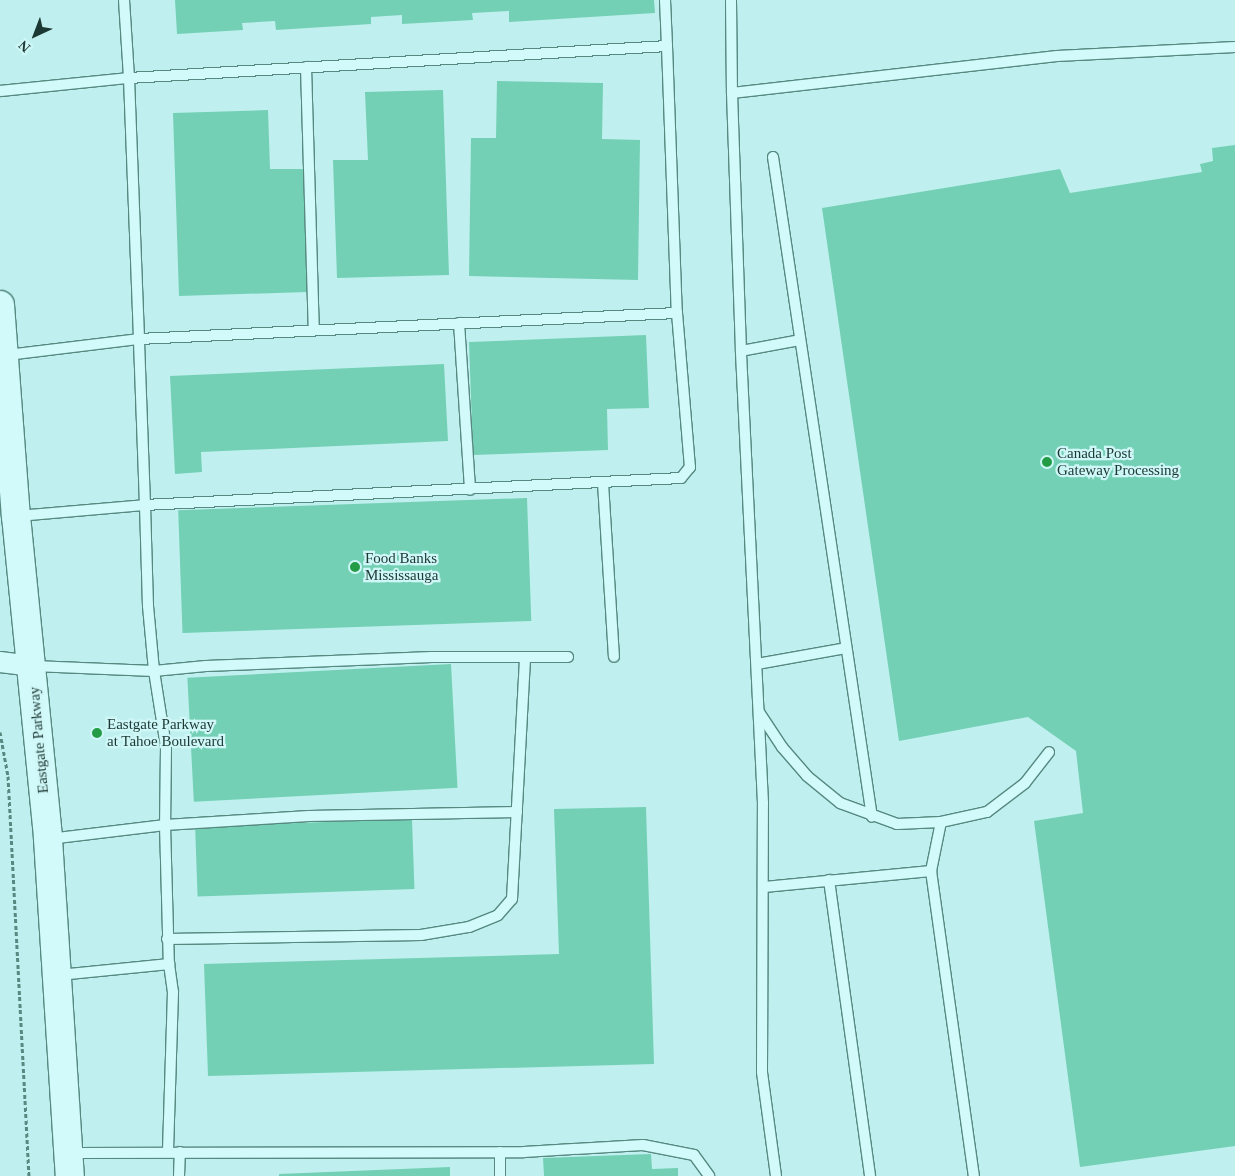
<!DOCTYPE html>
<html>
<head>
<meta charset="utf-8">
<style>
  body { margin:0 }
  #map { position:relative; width:1235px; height:1176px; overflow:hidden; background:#bff0ef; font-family:"Times New Roman",serif }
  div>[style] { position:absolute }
  .building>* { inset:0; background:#73d0b4; transform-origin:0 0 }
  .path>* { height:3px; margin-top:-1.5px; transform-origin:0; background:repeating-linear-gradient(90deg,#568980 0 4px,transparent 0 6.5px) }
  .roads { filter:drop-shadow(1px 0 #568980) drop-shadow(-1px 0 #568980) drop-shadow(0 1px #568980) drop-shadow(0 -1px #568980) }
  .lane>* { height:10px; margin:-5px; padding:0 5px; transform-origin:5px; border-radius:5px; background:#d2fafa }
  .street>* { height:20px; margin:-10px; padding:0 10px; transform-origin:10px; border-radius:10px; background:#d2fafa }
  .secondary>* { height:28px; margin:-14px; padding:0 14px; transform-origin:14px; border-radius:14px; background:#d2fafa }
  .dots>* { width:14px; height:14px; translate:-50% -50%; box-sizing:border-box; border:2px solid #cff7f7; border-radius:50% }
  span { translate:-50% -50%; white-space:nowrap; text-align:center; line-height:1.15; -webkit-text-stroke:4.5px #cff7f7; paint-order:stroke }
  .poi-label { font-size:15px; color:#1c3832 }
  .left { translate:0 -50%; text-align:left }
  .street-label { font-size:15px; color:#1c3832 }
  .north { position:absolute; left:10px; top:10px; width:50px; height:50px; -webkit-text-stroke:4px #cff7f7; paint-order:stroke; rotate:223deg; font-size:14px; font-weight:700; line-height:20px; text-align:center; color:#1c3832 }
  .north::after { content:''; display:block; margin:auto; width:18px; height:22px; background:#1c3832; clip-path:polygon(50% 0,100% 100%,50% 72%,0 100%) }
</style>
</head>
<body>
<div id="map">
  <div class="building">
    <i style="clip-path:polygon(175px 0,654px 0,655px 13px,509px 22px,509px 11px,472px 13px,473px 20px,402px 24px,402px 15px,371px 17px,371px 24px,276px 30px,275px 21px,242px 23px,243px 30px,177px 34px)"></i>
    <i style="clip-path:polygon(497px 81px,603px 83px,602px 139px,640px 140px,638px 280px,469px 276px,471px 138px,496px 138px)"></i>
    <i style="clip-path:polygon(443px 90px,449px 275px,337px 278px,333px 160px,368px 160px,365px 92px)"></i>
    <i style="clip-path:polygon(268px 110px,270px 169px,303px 169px,307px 292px,179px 296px,173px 113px)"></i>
    <i style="clip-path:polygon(1235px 145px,1235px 1146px,1080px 1167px,1034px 821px,1083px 813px,1076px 751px,1028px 717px,899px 741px,822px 208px,1060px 169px,1070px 193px,1202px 172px,1200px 164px,1213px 161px,1212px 148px)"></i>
    <i style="clip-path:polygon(646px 335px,649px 408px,607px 409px,608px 450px,473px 455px,469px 342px)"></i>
    <i style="clip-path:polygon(444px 364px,448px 441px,201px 452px,202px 472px,175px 474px,170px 376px)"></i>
    <i style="left:527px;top:498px;width:123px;height:349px;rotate:88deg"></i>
    <i style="left:451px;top:664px;width:124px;height:264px;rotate:87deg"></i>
    <i style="clip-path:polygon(646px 807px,654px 1064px,208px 1076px,204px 964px,559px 954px,554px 809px)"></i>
    <i style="left:412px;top:819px;width:70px;height:217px;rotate:88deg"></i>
    <i style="clip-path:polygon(651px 1154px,652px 1169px,678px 1168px,678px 1176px,544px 1176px,543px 1158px)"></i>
    <i style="clip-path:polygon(450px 1167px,450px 1176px,279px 1176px,279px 1174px)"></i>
  </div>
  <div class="path">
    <i style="left:0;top:732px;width:45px;rotate:79.7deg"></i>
    <i style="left:8px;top:776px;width:401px;rotate:87deg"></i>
  </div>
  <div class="roads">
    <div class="lane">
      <i style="left:124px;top:0;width:78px;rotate:86.3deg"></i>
      <i style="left:129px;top:78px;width:539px;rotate:-3.4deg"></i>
      <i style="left:667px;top:46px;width:267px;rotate:87.9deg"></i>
      <i style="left:665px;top:0;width:46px;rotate:87.5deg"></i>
      <i style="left:731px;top:0;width:93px;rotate:89.4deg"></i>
      <i style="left:306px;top:67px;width:263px;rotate:88.3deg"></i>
      <i style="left:0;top:91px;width:130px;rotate:-5.8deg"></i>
      <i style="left:129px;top:78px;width:261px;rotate:87.8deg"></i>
      <i style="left:139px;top:339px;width:539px;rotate:-2.77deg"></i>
      <i style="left:677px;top:313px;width:155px;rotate:85.2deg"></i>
      <i style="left:690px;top:467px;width:14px;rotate:129deg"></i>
      <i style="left:681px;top:478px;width:537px;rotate:177.12deg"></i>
      <i style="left:145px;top:505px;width:166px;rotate:-92.1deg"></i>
      <i style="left:139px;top:339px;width:134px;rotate:173.1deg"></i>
      <i style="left:773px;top:157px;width:667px;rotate:81.47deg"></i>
      <i style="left:459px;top:323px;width:167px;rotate:86.2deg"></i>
      <i style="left:741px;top:351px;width:60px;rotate:-10.6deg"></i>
      <i style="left:603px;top:483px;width:174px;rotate:86.4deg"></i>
      <i style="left:17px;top:516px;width:128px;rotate:-4.9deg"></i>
      <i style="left:145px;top:505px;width:101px;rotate:88.3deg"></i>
      <i style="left:148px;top:606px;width:65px;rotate:84.7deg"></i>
      <i style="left:154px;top:671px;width:52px;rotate:-5.5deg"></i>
      <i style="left:206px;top:666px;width:226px;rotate:-2.3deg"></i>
      <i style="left:432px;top:657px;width:136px"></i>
      <i style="left:757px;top:664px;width:90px;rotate:-10.2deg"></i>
      <i style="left:33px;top:666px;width:121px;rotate:2.4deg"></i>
      <i style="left:154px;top:671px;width:77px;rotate:81deg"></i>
      <i style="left:166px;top:747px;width:78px;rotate:90.7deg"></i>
      <i style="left:165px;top:825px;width:144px;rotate:-3.6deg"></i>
      <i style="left:309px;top:816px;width:208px;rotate:-1.1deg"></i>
      <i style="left:759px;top:712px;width:42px;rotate:56.7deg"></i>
      <i style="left:782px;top:747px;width:38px;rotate:49deg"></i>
      <i style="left:807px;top:776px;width:43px;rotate:39.3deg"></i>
      <i style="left:840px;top:803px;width:61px;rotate:20.2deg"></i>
      <i style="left:897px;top:824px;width:44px;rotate:-2.6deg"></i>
      <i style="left:941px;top:822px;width:47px;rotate:-12.3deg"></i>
      <i style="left:987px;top:812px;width:48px;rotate:-37.3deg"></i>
      <i style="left:1025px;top:783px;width:39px;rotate:-52deg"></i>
      <i style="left:49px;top:839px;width:117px;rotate:-6.9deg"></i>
      <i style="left:165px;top:825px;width:139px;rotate:88.4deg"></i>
      <i style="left:931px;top:871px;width:50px;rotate:-78.5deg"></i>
      <i style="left:829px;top:880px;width:299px;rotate:82.1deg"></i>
      <i style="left:764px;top:887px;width:168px;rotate:-5.5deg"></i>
      <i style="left:931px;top:871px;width:308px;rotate:82deg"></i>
      <i style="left:167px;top:939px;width:254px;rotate:-0.9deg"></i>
      <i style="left:421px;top:935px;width:49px;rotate:-9.5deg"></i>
      <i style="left:469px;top:927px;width:31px;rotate:-22deg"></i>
      <i style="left:498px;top:915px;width:21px;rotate:-49deg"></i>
      <i style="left:512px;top:899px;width:242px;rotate:-86.9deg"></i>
      <i style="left:59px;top:975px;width:111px;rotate:-5.7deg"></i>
      <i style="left:169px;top:964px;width:28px;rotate:82deg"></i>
      <i style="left:173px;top:992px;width:160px;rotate:91.8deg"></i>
      <i style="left:500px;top:1152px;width:24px;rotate:90deg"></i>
      <i style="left:71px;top:1153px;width:453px;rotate:-0.1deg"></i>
      <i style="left:524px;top:1152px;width:119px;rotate:-3.4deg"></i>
      <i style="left:643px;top:1145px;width:52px;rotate:11.1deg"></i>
      <i style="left:694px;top:1155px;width:26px;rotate:54deg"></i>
      <i style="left:179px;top:1176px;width:24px;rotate:-88deg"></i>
      <i style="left:776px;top:1176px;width:105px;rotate:-97.7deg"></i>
      <i style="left:762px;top:1072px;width:269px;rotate:-89.8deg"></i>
      <i style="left:763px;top:803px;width:453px;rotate:-92.8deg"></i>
      <i style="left:741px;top:351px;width:258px;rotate:-92deg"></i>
      <i style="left:732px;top:93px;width:327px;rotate:-6.5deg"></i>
      <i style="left:1057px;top:56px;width:178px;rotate:-2.9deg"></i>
    </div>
    <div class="street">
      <i style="left:0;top:662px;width:32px;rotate:7deg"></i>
    </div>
    <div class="secondary">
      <i style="left:0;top:305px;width:212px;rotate:85.7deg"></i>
      <i style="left:16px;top:516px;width:325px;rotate:84.3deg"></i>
      <i style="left:48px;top:839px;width:338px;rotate:86.3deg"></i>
    </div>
  </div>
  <div class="dots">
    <i style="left:1047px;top:462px;background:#249b45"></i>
    <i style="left:355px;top:567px;background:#249b45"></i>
    <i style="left:97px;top:733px;background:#249b45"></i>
  </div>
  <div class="poi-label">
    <span class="left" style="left:1057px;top:462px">Canada Post<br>Gateway Processing</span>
    <span class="left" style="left:365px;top:567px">Food Banks<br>Mississauga</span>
    <span class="left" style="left:107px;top:733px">Eastgate Parkway<br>at Tahoe Boulevard</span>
  </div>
  <div class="street-label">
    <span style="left:39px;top:740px;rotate:-95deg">Eastgate Parkway</span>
  </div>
  <div class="north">N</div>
</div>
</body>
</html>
